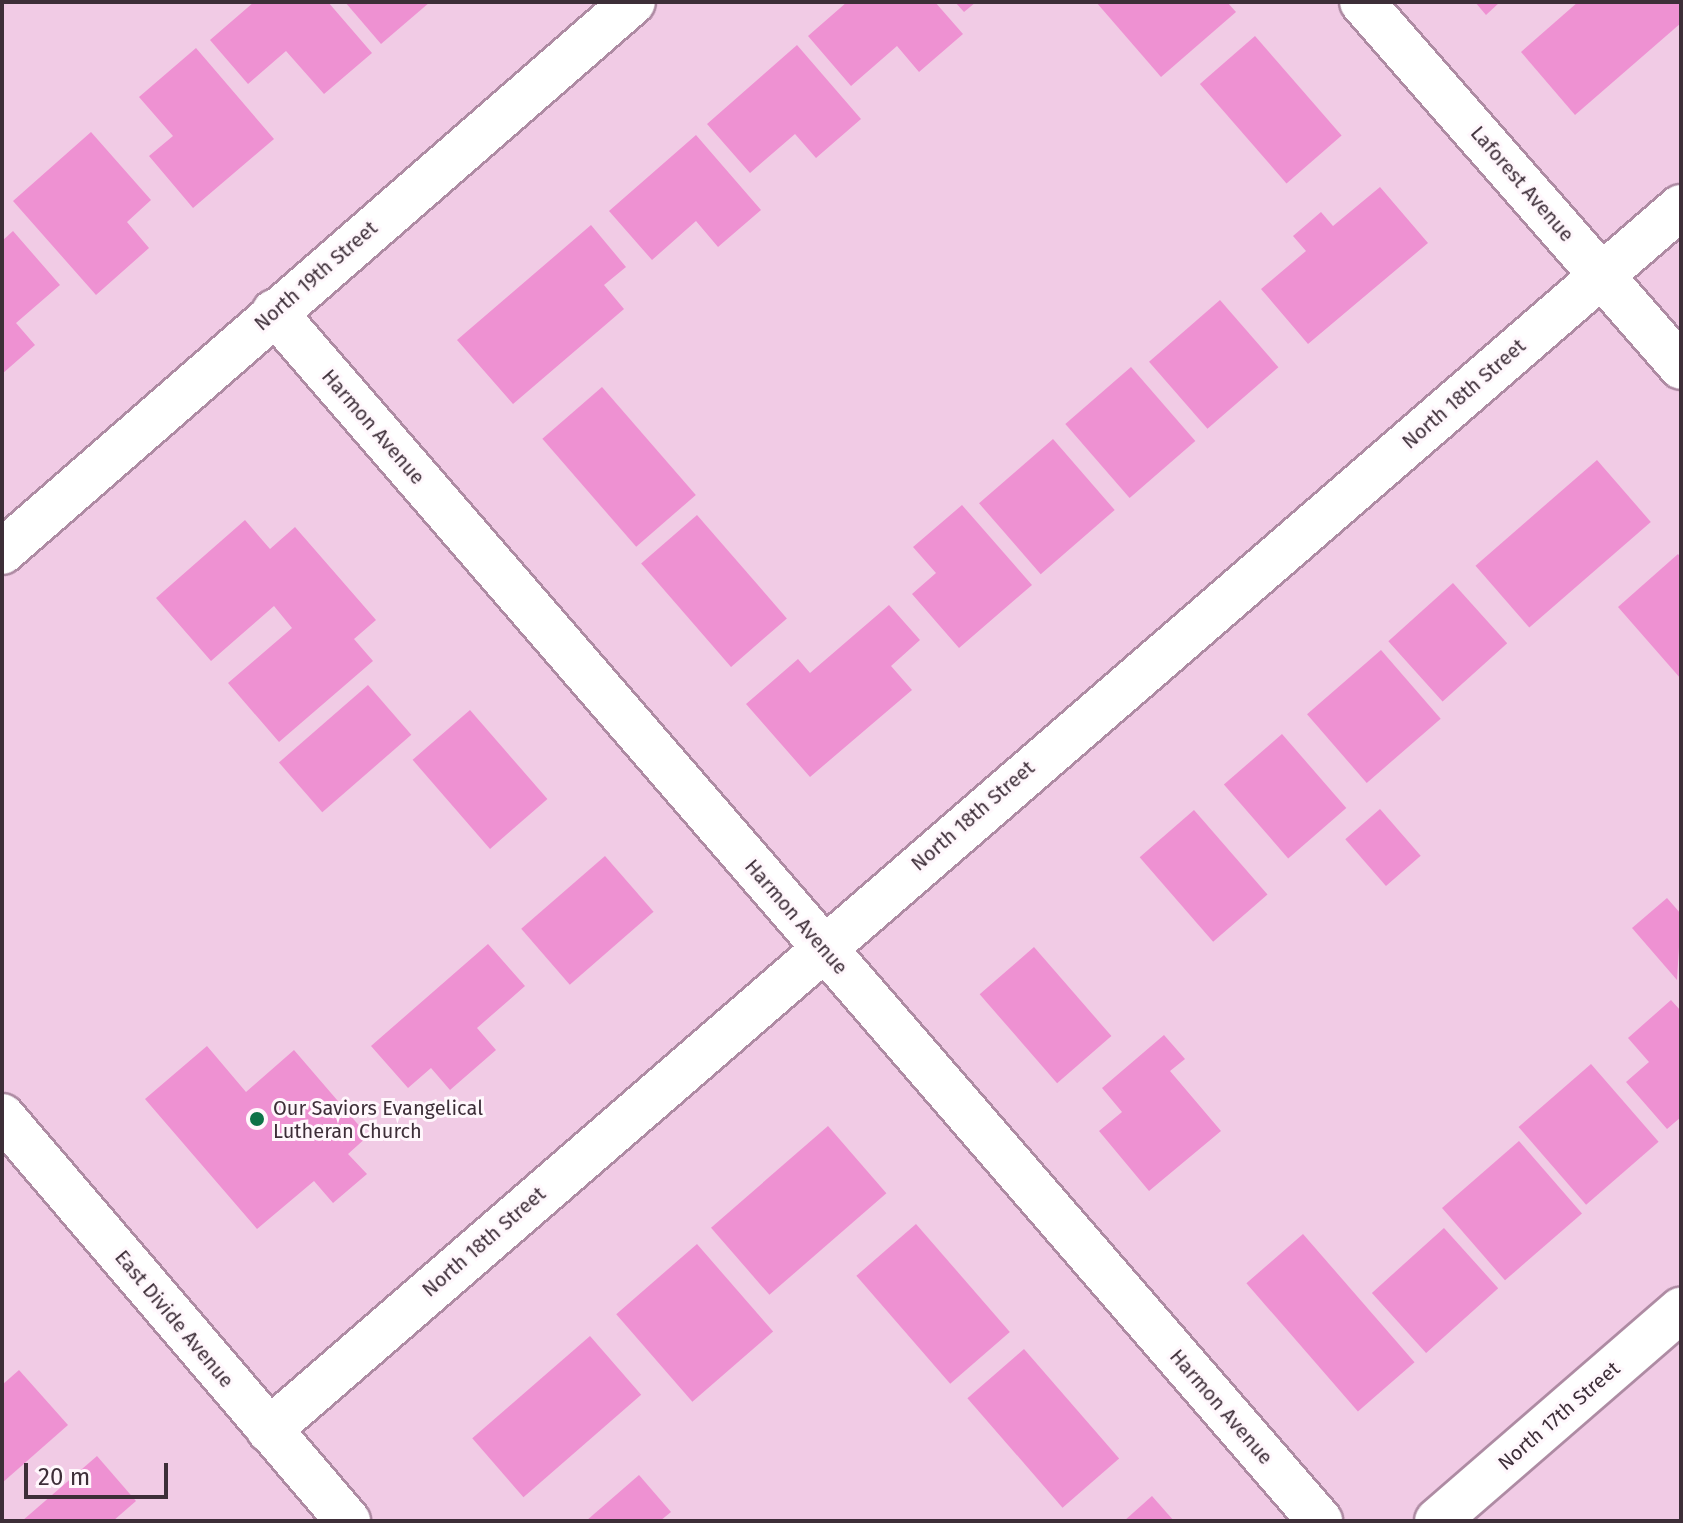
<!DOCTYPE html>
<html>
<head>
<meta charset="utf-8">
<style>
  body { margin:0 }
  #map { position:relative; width:1683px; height:1523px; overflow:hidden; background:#f1cbe5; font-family:"Fira Sans",sans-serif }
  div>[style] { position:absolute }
  .building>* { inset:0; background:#ee91d2; transform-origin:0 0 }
  .roads { filter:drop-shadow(2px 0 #ae8ba3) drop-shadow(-2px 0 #ae8ba3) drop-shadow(0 2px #ae8ba3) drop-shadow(0 -2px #ae8ba3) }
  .minor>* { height:44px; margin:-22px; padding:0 22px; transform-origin:22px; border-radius:22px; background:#fff }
  .tertiary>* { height:44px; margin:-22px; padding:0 22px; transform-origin:22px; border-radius:22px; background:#fff }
  .dots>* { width:22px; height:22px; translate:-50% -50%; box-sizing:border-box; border:4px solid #fff7fc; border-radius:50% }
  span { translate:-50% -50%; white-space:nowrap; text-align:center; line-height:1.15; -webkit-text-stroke:6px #fff7fc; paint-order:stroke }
  .street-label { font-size:20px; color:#3d2e38 }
  .poi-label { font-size:20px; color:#3d2e38 }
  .left { translate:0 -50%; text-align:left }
  .frame { position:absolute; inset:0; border:4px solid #3d2e38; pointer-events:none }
  .scale { position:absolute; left:24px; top:1463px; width:144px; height:36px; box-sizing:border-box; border:4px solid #3d2e38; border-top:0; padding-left:10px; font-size:24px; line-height:28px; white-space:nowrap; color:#3d2e38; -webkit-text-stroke:6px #fff7fc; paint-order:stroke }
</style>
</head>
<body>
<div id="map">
  <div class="building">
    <i style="clip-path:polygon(254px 2px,328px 2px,372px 53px,324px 94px,286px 51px,248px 84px,210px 40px)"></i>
    <i style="clip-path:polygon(345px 2px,430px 2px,381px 44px)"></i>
    <i style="clip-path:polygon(847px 2px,935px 2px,963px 34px,919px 72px,897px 46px,851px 86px,808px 36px)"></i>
    <i style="clip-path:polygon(955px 2px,976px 2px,964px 12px)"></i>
    <i style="clip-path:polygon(1096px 2px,1227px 2px,1236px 12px,1161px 77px)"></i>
    <i style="clip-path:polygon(1475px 2px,1500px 2px,1486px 15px)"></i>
    <i style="clip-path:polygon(1578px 2px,1681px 2px,1681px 23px,1575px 115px,1521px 52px)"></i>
    <i style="left:1255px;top:36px;width:132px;height:73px;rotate:49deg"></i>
    <i style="clip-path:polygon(797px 45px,861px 119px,816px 158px,795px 134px,750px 173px,707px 124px)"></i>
    <i style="clip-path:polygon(196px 48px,274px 139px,193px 208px,149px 156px,173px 136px,139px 97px)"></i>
    <i style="clip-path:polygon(91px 132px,151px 200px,127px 222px,149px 248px,96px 295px,13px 201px)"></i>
    <i style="clip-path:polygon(696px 135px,761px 210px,718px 247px,696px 221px,652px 260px,609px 211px)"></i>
    <i style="clip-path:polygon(1380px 187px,1428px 243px,1308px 344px,1261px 289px,1306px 251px,1293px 236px,1321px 212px,1333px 226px)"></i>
    <i style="clip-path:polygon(591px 225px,626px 267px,604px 285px,624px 309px,513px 404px,457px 340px)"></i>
    <i style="clip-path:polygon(13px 231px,60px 285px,16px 323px,35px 345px,2px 374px,2px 241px)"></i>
    <i style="left:1220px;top:300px;width:89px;height:94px;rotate:49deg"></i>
    <i style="left:1131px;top:367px;width:98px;height:87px;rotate:49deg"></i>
    <i style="left:602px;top:387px;width:143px;height:79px;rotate:49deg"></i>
    <i style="left:1053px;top:439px;width:94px;height:98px;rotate:49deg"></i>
    <i style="left:1597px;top:460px;width:82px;height:161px;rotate:49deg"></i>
    <i style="clip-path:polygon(962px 505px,1032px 585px,959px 648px,912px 594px,936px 573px,913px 547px)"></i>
    <i style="left:697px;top:515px;width:137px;height:74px;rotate:49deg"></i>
    <i style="clip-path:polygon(245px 520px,270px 549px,295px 527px,376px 620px,354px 639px,373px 661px,279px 742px,228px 683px,292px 628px,274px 606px,211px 661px,156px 598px)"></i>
    <i style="clip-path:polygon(1678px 554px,1681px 558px,1681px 679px,1618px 607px)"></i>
    <i style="left:1453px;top:583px;width:81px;height:87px;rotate:48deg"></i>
    <i style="clip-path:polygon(889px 605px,920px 640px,891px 666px,912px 690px,810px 777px,746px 704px,798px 659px,810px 673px)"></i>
    <i style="left:1381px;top:650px;width:91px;height:98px;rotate:49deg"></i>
    <i style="left:368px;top:685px;width:66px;height:118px;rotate:49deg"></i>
    <i style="left:470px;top:710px;width:118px;height:76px;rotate:49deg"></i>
    <i style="left:1282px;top:734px;width:98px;height:77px;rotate:49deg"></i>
    <i style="left:1380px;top:809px;width:62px;height:46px;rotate:49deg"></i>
    <i style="left:1194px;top:810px;width:112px;height:72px;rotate:49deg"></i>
    <i style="left:605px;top:856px;width:74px;height:111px;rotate:49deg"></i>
    <i style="clip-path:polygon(1667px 898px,1681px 914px,1677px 980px,1632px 928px)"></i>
    <i style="clip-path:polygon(488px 944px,525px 986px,477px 1028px,496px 1050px,450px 1090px,431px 1068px,408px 1088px,371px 1046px)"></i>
    <i style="left:1034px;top:947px;width:118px;height:72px;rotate:49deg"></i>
    <i style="clip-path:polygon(1671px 1000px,1681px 1011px,1681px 1117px,1667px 1129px,1626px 1082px,1649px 1062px,1628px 1038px)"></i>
    <i style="clip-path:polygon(1164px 1035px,1185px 1059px,1170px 1071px,1221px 1131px,1149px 1191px,1099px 1131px,1122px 1112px,1102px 1088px)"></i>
    <i style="clip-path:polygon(207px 1046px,246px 1092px,294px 1050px,368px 1136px,348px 1154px,367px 1174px,333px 1203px,314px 1181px,257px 1229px,145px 1099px)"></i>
    <i style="left:1591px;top:1064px;width:103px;height:96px;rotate:49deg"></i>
    <i style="left:828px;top:1126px;width:89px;height:155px;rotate:49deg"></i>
    <i style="left:1519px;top:1141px;width:96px;height:102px;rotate:49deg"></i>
    <i style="left:916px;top:1224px;width:143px;height:79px;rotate:49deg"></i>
    <i style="left:1444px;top:1228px;width:81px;height:97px;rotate:48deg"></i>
    <i style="left:1303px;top:1234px;width:170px;height:75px;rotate:49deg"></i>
    <i style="left:697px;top:1244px;width:116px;height:107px;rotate:49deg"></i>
    <i style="left:590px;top:1336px;width:78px;height:156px;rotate:49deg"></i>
    <i style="left:1024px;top:1349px;width:145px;height:75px;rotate:49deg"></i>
    <i style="clip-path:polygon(19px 1370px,68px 1425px,2px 1483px,2px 1385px)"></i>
    <i style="clip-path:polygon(97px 1456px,136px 1501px,113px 1521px,22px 1521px)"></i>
    <i style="clip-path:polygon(639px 1475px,671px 1512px,660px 1521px,586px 1521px)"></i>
    <i style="clip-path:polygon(1152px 1496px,1174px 1521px,1124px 1521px)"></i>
  </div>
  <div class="roads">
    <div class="minor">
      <i style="left:1362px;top:2px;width:485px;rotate:48.8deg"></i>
      <i style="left:274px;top:312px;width:1599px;rotate:49.13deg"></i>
      <i style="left:2px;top:552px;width:837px;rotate:-41.08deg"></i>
      <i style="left:269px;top:1430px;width:1868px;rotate:-40.9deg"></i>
      <i style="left:1437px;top:1521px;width:323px;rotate:-40.9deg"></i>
    </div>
    <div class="tertiary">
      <i style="left:2px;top:1116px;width:533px;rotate:49.49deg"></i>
    </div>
  </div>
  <div class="dots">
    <i style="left:257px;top:1119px;background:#0e7248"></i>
  </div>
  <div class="street-label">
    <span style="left:1522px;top:184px;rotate:49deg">Laforest Avenue</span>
    <span style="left:316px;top:276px;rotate:-41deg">North 19th Street</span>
    <span style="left:1464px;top:394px;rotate:-41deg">North 18th Street</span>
    <span style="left:373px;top:427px;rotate:49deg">Harmon Avenue</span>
    <span style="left:973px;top:816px;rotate:-41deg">North 18th Street</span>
    <span style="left:796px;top:917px;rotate:49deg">Harmon Avenue</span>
    <span style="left:484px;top:1242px;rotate:-41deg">North 18th Street</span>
    <span style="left:174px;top:1319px;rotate:50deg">East Divide Avenue</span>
    <span style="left:1221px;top:1407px;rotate:49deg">Harmon Avenue</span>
    <span style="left:1559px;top:1416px;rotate:-41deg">North 17th Street</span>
  </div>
  <div class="poi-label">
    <span class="left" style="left:273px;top:1120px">Our Saviors Evangelical<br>Lutheran Church</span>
  </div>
  <div class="frame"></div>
  <div class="scale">20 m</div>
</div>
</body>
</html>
